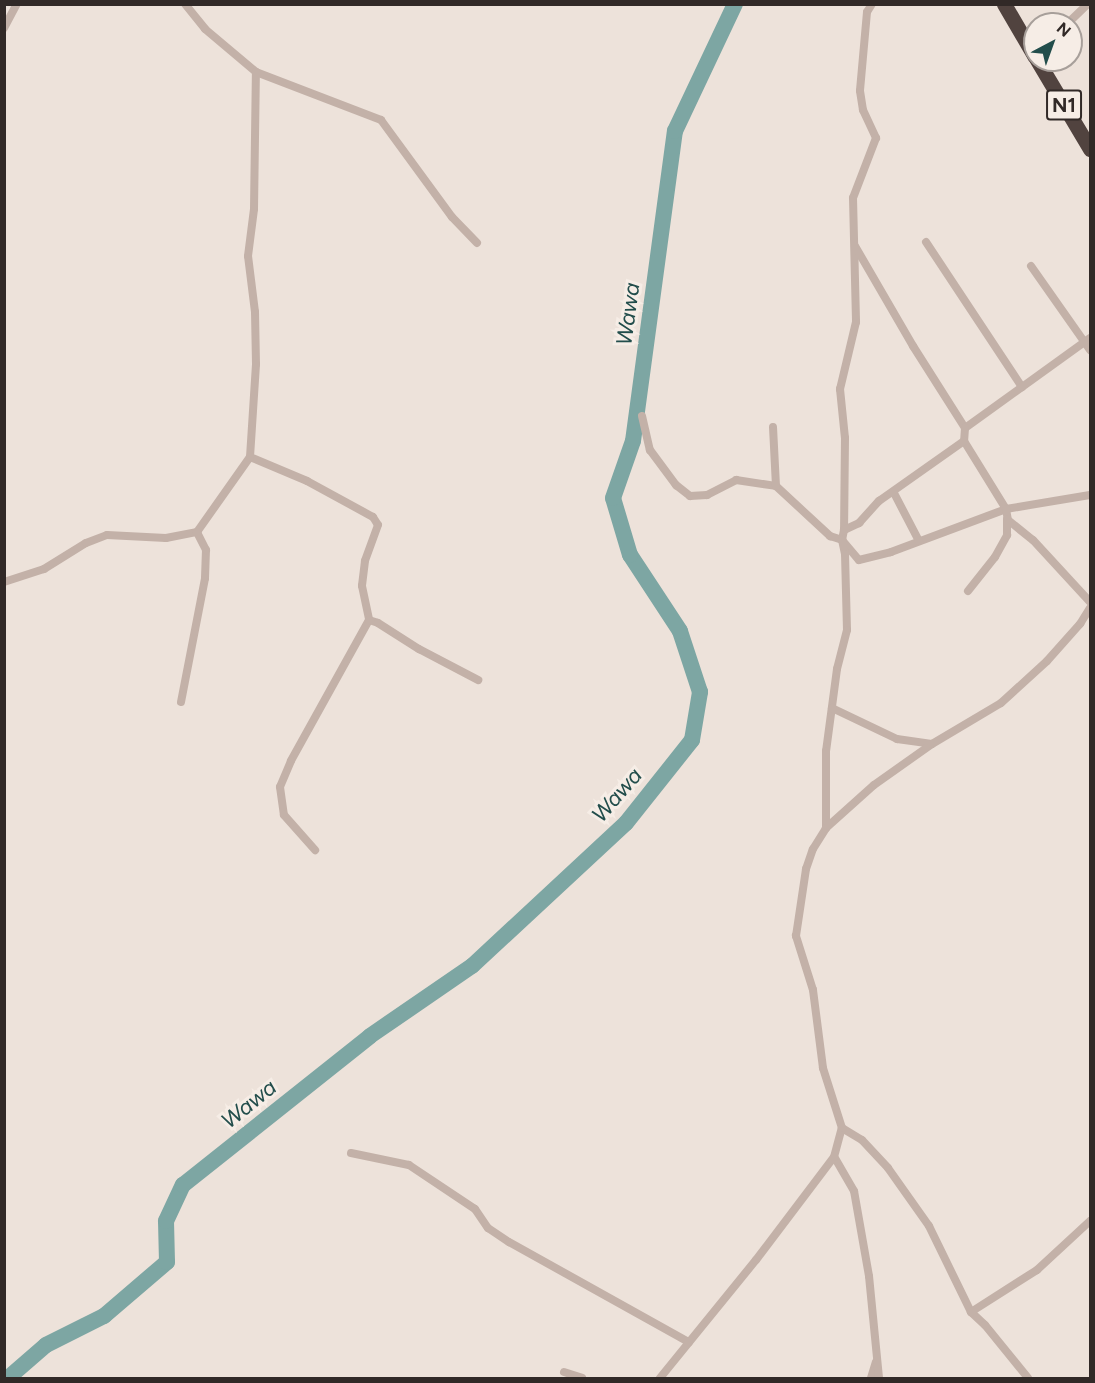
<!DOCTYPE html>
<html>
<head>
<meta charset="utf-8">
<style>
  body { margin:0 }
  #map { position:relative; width:1095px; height:1383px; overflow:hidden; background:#ede2da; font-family:Figtree,sans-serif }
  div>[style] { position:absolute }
  .river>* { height:16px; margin:-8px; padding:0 8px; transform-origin:8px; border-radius:8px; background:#7da6a3 }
  .street>* { height:8px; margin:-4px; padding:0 4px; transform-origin:4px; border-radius:4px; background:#c3b1a8 }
  .highway>* { height:15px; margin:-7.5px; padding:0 7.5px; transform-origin:7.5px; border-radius:7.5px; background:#51433f }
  span { translate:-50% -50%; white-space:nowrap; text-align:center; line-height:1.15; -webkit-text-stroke:6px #f6ede6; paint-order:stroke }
  .shield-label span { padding:2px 4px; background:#f6ede6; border:2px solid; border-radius:4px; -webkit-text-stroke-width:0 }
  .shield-label { font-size:20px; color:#312927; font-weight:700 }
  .water-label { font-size:22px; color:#224d4b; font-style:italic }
  .frame { position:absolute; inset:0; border:6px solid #312927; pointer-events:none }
  .north { position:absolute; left:1023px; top:12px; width:60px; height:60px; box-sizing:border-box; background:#f6ede6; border:2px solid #a79f9a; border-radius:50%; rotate:41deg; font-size:16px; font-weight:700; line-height:24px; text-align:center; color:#312927 }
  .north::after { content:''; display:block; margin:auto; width:21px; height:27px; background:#224d4b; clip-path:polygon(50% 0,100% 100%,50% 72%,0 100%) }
</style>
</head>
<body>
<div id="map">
  <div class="river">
    <i style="left:8px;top:1378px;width:50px;rotate:-41deg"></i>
    <i style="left:46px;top:1345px;width:65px;rotate:-26.6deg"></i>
    <i style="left:104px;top:1316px;width:83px;rotate:-40.6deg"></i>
    <i style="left:167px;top:1262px;width:41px;rotate:-91.4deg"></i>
    <i style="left:166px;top:1221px;width:40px;rotate:-65deg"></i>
    <i style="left:183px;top:1185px;width:239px;rotate:-38.5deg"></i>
    <i style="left:370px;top:1036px;width:124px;rotate:-34.5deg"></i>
    <i style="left:472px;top:966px;width:210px;rotate:-42.9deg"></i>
    <i style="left:626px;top:823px;width:106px;rotate:-51.5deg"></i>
    <i style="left:692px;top:740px;width:49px;rotate:-80.5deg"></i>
    <i style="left:700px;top:692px;width:64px;rotate:-108.2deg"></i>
    <i style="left:680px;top:631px;width:91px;rotate:-123.3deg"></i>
    <i style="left:630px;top:555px;width:59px;rotate:-106.6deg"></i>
    <i style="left:613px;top:498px;width:60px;rotate:-70.7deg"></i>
    <i style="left:633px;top:441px;width:313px;rotate:-82.3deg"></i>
    <i style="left:675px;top:131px;width:140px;rotate:-64.7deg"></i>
  </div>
  <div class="street">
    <i style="left:185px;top:4px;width:32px;rotate:51deg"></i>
    <i style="left:205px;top:29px;width:67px;rotate:40.1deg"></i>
    <i style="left:256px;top:72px;width:134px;rotate:21deg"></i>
    <i style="left:381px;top:120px;width:120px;rotate:53.8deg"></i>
    <i style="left:452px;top:217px;width:36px;rotate:46deg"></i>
    <i style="left:872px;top:4px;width:9px;rotate:122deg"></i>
    <i style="left:867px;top:12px;width:79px;rotate:95.1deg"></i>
    <i style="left:860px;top:91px;width:19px;rotate:81deg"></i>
    <i style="left:863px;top:110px;width:31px;rotate:65deg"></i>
    <i style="left:876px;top:138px;width:64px;rotate:111deg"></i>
    <i style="left:853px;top:198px;width:124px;rotate:88.6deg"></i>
    <i style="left:856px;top:322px;width:69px;rotate:103.4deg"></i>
    <i style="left:840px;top:389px;width:49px;rotate:84.2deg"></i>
    <i style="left:845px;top:438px;width:92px;rotate:90.6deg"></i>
    <i style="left:844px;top:530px;width:10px;rotate:101deg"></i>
    <i style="left:842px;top:540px;width:26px;rotate:50deg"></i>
    <i style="left:859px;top:560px;width:33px;rotate:-14deg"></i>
    <i style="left:891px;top:552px;width:123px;rotate:-20.5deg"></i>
    <i style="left:1006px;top:509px;width:85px;rotate:-9.5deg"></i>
    <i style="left:1067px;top:24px;width:29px;rotate:-44deg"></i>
    <i style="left:4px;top:28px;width:27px;rotate:-62deg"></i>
    <i style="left:926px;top:242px;width:174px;rotate:56.5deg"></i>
    <i style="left:855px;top:246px;width:116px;rotate:59.9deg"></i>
    <i style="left:913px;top:346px;width:97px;rotate:57.6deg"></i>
    <i style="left:1031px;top:266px;width:103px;rotate:54.9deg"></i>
    <i style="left:1090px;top:338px;width:154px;rotate:144.2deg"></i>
    <i style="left:965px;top:428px;width:13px;rotate:94deg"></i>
    <i style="left:964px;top:441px;width:80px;rotate:58.3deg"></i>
    <i style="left:1006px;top:509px;width:11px;rotate:80deg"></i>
    <i style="left:1008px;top:520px;width:32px;rotate:39deg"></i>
    <i style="left:1033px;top:540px;width:84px;rotate:47.4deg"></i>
    <i style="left:642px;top:416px;width:35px;rotate:77deg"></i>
    <i style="left:650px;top:450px;width:44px;rotate:53.4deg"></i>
    <i style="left:676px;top:485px;width:18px;rotate:38deg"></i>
    <i style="left:690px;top:496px;width:17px;rotate:-3deg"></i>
    <i style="left:707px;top:495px;width:33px;rotate:-27deg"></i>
    <i style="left:736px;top:480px;width:40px;rotate:8.5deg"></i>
    <i style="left:776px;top:486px;width:74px;rotate:42.8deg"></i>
    <i style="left:830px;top:536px;width:13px;rotate:18deg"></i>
    <i style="left:842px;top:540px;width:14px;rotate:78deg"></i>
    <i style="left:845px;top:554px;width:76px;rotate:88.5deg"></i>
    <i style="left:847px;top:630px;width:40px;rotate:104.4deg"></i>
    <i style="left:837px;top:669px;width:83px;rotate:97.6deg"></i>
    <i style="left:826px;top:751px;width:77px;rotate:90deg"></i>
    <i style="left:773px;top:427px;width:59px;rotate:87.1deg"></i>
    <i style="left:250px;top:457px;width:62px;rotate:22.8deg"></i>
    <i style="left:307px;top:481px;width:75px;rotate:28.6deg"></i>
    <i style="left:373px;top:517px;width:9px;rotate:58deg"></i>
    <i style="left:378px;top:525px;width:38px;rotate:110deg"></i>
    <i style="left:365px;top:561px;width:25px;rotate:97deg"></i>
    <i style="left:362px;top:586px;width:35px;rotate:78deg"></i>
    <i style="left:369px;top:620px;width:161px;rotate:119deg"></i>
    <i style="left:291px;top:761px;width:28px;rotate:113deg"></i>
    <i style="left:280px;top:787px;width:28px;rotate:82deg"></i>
    <i style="left:284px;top:815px;width:47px;rotate:48.5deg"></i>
    <i style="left:894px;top:493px;width:54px;rotate:62.5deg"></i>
    <i style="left:844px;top:530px;width:17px;rotate:-25deg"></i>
    <i style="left:859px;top:523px;width:30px;rotate:-48deg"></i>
    <i style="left:879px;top:501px;width:104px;rotate:-35.2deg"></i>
    <i style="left:4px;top:582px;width:42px;rotate:-18deg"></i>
    <i style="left:44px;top:569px;width:49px;rotate:-31.8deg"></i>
    <i style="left:86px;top:543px;width:22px;rotate:-21deg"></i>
    <i style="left:107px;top:535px;width:59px;rotate:2.9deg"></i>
    <i style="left:166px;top:538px;width:32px;rotate:-11deg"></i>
    <i style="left:197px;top:532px;width:92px;rotate:-54.8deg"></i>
    <i style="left:250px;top:457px;width:93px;rotate:-86.3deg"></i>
    <i style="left:256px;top:364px;width:52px;rotate:-91.1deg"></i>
    <i style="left:255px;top:312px;width:56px;rotate:-97.1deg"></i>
    <i style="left:248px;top:256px;width:47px;rotate:-82.7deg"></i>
    <i style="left:254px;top:209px;width:137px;rotate:-89.2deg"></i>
    <i style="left:968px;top:591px;width:43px;rotate:-51.5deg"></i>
    <i style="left:995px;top:557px;width:25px;rotate:-61deg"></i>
    <i style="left:1007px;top:535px;width:16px;rotate:-90deg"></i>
    <i style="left:369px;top:620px;width:9px;rotate:18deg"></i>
    <i style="left:378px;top:623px;width:49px;rotate:32.4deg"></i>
    <i style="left:419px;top:649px;width:67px;rotate:27.7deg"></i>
    <i style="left:181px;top:702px;width:126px;rotate:-79deg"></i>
    <i style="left:205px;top:578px;width:28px;rotate:-88deg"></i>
    <i style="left:206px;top:550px;width:20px;rotate:-117deg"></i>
    <i style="left:832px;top:708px;width:72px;rotate:25.5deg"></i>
    <i style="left:897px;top:739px;width:35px;rotate:8deg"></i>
    <i style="left:842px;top:1128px;width:23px;rotate:31deg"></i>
    <i style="left:862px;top:1140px;width:38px;rotate:47deg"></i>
    <i style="left:888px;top:1168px;width:71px;rotate:54.7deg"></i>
    <i style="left:929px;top:1226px;width:96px;rotate:64deg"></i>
    <i style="left:971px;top:1312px;width:19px;rotate:43deg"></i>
    <i style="left:985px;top:1325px;width:68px;rotate:50.9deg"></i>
    <i style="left:351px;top:1153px;width:59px;rotate:11.7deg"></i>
    <i style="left:409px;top:1165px;width:79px;rotate:33.7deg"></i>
    <i style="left:475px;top:1209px;width:23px;rotate:56deg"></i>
    <i style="left:488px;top:1228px;width:25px;rotate:34deg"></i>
    <i style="left:509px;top:1242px;width:206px;rotate:29.1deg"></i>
    <i style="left:971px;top:1312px;width:78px;rotate:-32.5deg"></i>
    <i style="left:1037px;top:1270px;width:72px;rotate:-42.8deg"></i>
    <i style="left:564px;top:1372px;width:19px;rotate:18deg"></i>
    <i style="left:660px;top:1378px;width:152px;rotate:-50.9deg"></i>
    <i style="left:756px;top:1260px;width:129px;rotate:-52.9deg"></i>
    <i style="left:871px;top:1378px;width:17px;rotate:-73deg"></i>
    <i style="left:879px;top:1378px;width:102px;rotate:-95.6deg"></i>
    <i style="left:869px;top:1276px;width:86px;rotate:-100deg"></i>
    <i style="left:854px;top:1191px;width:39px;rotate:-120deg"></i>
    <i style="left:834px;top:1157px;width:30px;rotate:-75deg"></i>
    <i style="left:842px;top:1128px;width:63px;rotate:-107.6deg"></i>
    <i style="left:823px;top:1068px;width:79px;rotate:-97.3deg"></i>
    <i style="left:813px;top:990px;width:57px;rotate:-107.5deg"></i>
    <i style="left:796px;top:936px;width:68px;rotate:-81.5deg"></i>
    <i style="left:806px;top:869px;width:21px;rotate:-71deg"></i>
    <i style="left:813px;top:849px;width:25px;rotate:-58deg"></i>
    <i style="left:826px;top:828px;width:64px;rotate:-41.9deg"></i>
    <i style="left:874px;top:785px;width:71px;rotate:-35.3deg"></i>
    <i style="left:932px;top:744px;width:80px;rotate:-30.7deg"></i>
    <i style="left:1001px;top:703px;width:62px;rotate:-42.4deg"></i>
    <i style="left:1047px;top:661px;width:50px;rotate:-48.3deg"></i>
    <i style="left:1080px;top:624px;width:19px;rotate:-58deg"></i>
  </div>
  <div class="highway">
    <i style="left:1004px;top:4px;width:61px;rotate:59.7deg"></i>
    <i style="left:1037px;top:60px;width:104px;rotate:59.2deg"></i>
  </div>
  <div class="shield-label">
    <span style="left:1064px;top:105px">N1</span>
  </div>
  <div class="water-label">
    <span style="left:628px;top:314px;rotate:-82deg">Wawa</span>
    <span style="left:617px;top:795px;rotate:-49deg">Wawa</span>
    <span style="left:249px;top:1104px;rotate:-39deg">Wawa</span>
  </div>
  <div class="frame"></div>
  <div class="north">N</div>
</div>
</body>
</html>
